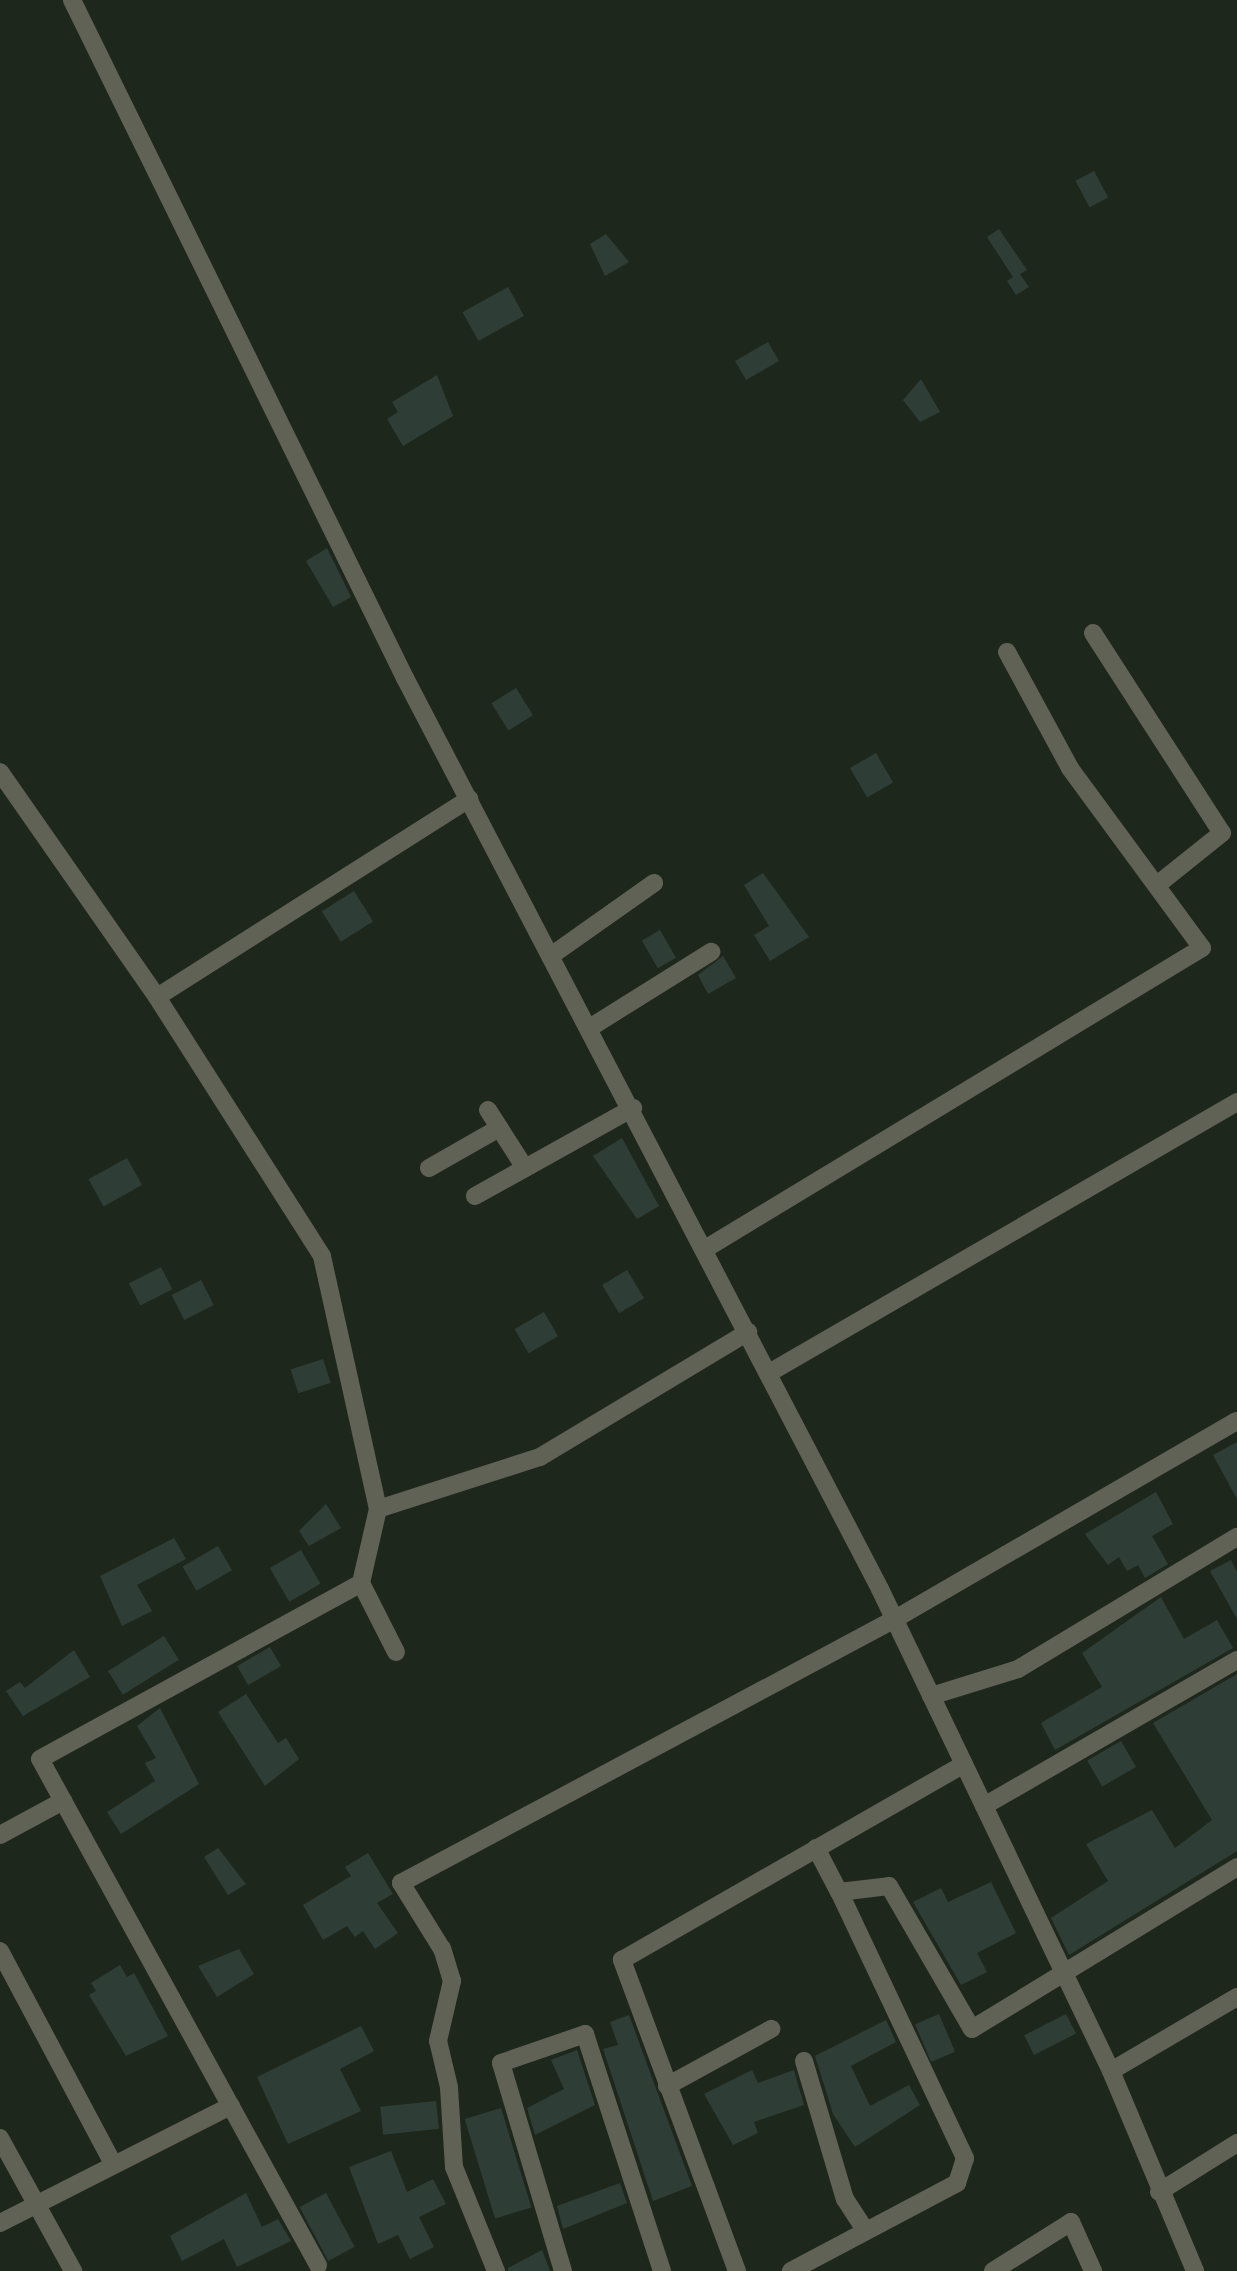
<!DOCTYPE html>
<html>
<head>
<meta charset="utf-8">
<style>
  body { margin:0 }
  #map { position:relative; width:1237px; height:2271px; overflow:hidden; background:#1e271c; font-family:"Open Sans",sans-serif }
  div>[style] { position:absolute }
  .building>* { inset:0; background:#2e3e36; transform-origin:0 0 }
  .minor>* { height:18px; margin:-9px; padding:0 9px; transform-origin:9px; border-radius:9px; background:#616256 }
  span { translate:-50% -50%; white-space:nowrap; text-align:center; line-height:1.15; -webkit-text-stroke:10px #0b0f0a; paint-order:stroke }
</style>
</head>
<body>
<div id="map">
  <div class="building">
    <i style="left:1094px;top:171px;width:30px;height:21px;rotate:62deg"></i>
    <i style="clip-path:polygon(999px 229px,1027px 270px,1020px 274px,1029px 287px,1016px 295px,1007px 281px,1013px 277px,987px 237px)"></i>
    <i style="clip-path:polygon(606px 234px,629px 262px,605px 276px,590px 244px)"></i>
    <i style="left:508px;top:287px;width:33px;height:52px;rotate:61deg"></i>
    <i style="left:768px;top:342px;width:22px;height:38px;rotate:60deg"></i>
    <i style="clip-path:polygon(437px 375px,453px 416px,403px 446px,387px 419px,398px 412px,392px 402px)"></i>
    <i style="clip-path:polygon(921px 379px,940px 412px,920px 422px,903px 400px)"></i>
    <i style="clip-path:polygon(327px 548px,351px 597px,333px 607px,306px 561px)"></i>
    <i style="left:516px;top:688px;width:32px;height:29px;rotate:58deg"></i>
    <i style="left:876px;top:753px;width:34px;height:30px;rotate:60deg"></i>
    <i style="clip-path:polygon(763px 873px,809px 937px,770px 961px,754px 935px,769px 926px,744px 885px)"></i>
    <i style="left:354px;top:891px;width:36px;height:38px;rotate:58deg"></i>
    <i style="left:660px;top:930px;width:32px;height:21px;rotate:60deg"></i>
    <i style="clip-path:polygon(723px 956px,736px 978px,708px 994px,698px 975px)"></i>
    <i style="clip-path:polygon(622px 1138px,659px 1206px,637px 1219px,593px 1156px)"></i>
    <i style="left:127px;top:1158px;width:31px;height:44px;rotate:61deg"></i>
    <i style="left:161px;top:1267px;width:25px;height:36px;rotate:63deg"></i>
    <i style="left:627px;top:1270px;width:33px;height:29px;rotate:59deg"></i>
    <i style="left:201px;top:1280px;width:28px;height:33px;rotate:63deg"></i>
    <i style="left:544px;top:1312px;width:28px;height:34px;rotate:60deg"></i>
    <i style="left:323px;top:1359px;width:25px;height:34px;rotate:72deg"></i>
    <i style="clip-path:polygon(1237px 1442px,1237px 1499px,1213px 1455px)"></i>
    <i style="clip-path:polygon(1156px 1492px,1173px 1524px,1152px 1536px,1168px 1564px,1145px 1578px,1138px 1565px,1127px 1571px,1119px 1557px,1108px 1565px,1085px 1534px)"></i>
    <i style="clip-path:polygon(326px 1504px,341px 1528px,309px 1546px,299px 1531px)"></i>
    <i style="clip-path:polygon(174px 1538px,186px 1559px,137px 1585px,152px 1611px,122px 1626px,100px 1576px)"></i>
    <i style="left:218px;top:1546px;width:28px;height:41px;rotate:60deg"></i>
    <i style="left:301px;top:1550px;width:39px;height:36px;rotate:60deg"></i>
    <i style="clip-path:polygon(1231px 1560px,1237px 1572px,1237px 1619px,1210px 1571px)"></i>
    <i style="clip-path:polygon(1161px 1597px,1184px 1639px,1217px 1620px,1233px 1648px,1055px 1750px,1041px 1723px,1102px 1687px,1082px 1653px)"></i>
    <i style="left:164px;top:1636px;width:28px;height:66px;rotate:58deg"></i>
    <i style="left:270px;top:1647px;width:22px;height:38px;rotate:60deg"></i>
    <i style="clip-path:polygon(74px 1650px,90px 1677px,23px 1716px,6px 1691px,20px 1682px,25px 1688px)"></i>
    <i style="clip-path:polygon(1237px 1674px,1237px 1851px,1069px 1955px,1051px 1918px,1108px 1881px,1086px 1844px,1152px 1810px,1175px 1848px,1212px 1820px,1153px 1723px)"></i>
    <i style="clip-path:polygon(246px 1694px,278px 1743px,286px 1738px,299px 1759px,265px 1786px,218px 1712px)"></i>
    <i style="clip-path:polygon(160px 1708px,199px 1784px,121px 1834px,107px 1812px,155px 1781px,145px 1763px,156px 1758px,137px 1726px)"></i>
    <i style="left:1121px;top:1741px;width:30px;height:39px;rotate:60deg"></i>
    <i style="clip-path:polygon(218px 1848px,246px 1884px,228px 1895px,204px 1857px)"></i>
    <i style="clip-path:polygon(368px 1853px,393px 1894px,377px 1903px,398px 1933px,375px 1949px,363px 1931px,355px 1937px,347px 1926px,323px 1940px,303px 1905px,351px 1876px,345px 1867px)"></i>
    <i style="clip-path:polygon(991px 1882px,1016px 1933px,977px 1953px,987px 1972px,961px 1985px,913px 1902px,941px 1888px,948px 1902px)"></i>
    <i style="clip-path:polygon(239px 1949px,254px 1974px,217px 1997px,198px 1966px)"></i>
    <i style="clip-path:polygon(120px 1965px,127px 1977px,134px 1973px,168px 2036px,126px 2056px,89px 1995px,96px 1991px,91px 1983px)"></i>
    <i style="left:939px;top:2014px;width:41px;height:26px;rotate:67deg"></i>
    <i style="left:1066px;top:2014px;width:22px;height:47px;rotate:63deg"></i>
    <i style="clip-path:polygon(629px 2015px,692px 2186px,653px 2201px,603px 2049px,618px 2045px,610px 2022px)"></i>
    <i style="clip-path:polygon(886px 2020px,896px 2042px,851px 2066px,870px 2106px,909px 2085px,920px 2105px,855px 2147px,833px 2114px,815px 2056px)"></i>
    <i style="clip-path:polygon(361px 2026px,374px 2051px,340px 2069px,361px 2111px,288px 2144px,257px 2077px)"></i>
    <i style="clip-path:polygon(577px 2050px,595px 2105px,535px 2135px,527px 2108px,564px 2089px,551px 2060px)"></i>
    <i style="clip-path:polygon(752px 2070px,758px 2083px,794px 2070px,804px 2105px,754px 2122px,758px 2133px,733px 2145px,704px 2094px)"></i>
    <i style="left:436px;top:2101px;width:28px;height:56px;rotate:84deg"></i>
    <i style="left:501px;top:2108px;width:104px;height:38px;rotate:73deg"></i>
    <i style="clip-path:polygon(391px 2151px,407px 2192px,433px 2179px,446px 2204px,419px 2217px,434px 2247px,410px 2259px,398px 2235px,378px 2244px,349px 2167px)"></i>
    <i style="clip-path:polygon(620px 2183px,627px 2203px,563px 2229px,557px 2206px)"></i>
    <i style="clip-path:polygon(246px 2193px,262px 2227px,278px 2219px,291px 2241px,237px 2267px,224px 2239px,182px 2261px,170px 2236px)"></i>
    <i style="left:326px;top:2193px;width:61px;height:30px;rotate:62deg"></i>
    <i style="clip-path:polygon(542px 2250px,550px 2271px,508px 2271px,508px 2268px)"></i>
  </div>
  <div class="minor">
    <i style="left:72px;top:0;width:755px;rotate:63.84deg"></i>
    <i style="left:405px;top:678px;width:1027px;rotate:62.46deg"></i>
    <i style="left:880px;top:1589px;width:534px;rotate:64.39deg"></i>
    <i style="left:1111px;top:2071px;width:217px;rotate:67.2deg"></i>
    <i style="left:1093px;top:633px;width:238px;rotate:57.2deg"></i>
    <i style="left:1222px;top:833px;width:83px;rotate:141.3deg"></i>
    <i style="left:0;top:772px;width:274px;rotate:55.1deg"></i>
    <i style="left:552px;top:955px;width:125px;rotate:-35.2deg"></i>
    <i style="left:591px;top:1027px;width:142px;rotate:-32deg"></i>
    <i style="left:488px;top:1110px;width:69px;rotate:57.5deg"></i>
    <i style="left:429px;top:1168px;width:81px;rotate:-29.7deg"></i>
    <i style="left:475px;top:1196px;width:181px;rotate:-29.1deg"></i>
    <i style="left:705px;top:1249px;width:581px;rotate:-31.2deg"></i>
    <i style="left:1202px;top:948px;width:223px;rotate:-126.3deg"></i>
    <i style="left:1070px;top:768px;width:132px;rotate:-118.5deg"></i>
    <i style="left:769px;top:1373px;width:541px;rotate:-30.07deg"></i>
    <i style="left:378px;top:1509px;width:170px;rotate:-17.8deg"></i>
    <i style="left:540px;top:1457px;width:243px;rotate:-31deg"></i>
    <i style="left:396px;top:1652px;width:77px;rotate:-116.9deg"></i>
    <i style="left:361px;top:1583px;width:76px;rotate:-77.1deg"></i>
    <i style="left:378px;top:1509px;width:259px;rotate:-102.5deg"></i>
    <i style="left:322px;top:1256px;width:307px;rotate:-122.5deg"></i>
    <i style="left:157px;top:997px;width:370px;rotate:-32.4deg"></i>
    <i style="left:931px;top:1696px;width:91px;rotate:-17.2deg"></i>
    <i style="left:1018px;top:1669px;width:256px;rotate:-31.1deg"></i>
    <i style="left:984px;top:1806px;width:292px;rotate:-30deg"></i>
    <i style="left:0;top:1835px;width:72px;rotate:-28.4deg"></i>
    <i style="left:816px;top:1848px;width:50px;rotate:62.4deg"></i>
    <i style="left:839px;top:1892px;width:50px;rotate:-6.8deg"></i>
    <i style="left:889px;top:1886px;width:165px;rotate:59.9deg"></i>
    <i style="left:972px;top:2029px;width:311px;rotate:-31.4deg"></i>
    <i style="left:0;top:1951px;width:239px;rotate:62deg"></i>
    <i style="left:804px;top:2061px;width:144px;rotate:73.5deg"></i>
    <i style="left:845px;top:2199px;width:38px;rotate:57deg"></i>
    <i style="left:1111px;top:2071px;width:146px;rotate:-30.4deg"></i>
    <i style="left:667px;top:2086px;width:119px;rotate:-28.7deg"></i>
    <i style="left:0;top:2138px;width:152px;rotate:61.2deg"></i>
    <i style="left:1159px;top:2192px;width:92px;rotate:-32.1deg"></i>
    <i style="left:0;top:2223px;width:259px;rotate:-26.9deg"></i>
    <i style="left:318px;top:2265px;width:577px;rotate:-118.78deg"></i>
    <i style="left:40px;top:1759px;width:366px;rotate:-28.7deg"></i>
    <i style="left:496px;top:2271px;width:112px;rotate:-112deg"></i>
    <i style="left:454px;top:2167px;width:80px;rotate:-93.6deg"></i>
    <i style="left:449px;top:2087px;width:47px;rotate:-103.4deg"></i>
    <i style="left:438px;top:2041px;width:62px;rotate:-76.9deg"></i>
    <i style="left:452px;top:1981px;width:34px;rotate:-107deg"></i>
    <i style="left:442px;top:1949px;width:78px;rotate:-121.8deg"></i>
    <i style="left:401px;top:1883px;width:560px;rotate:-28.12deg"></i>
    <i style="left:895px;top:1619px;width:395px;rotate:-30.1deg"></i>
    <i style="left:563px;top:2271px;width:217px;rotate:-106.6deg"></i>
    <i style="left:501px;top:2063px;width:89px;rotate:-19deg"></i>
    <i style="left:585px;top:2034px;width:249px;rotate:72deg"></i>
    <i style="left:737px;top:2271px;width:332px;rotate:-110.3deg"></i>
    <i style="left:622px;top:1960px;width:394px;rotate:-29.8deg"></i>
    <i style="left:791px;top:2271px;width:188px;rotate:-27.9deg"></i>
    <i style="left:957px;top:2183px;width:26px;rotate:-72deg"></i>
    <i style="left:965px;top:2158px;width:294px;rotate:-115.3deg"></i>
    <i style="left:993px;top:2271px;width:92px;rotate:-32.1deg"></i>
    <i style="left:1071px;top:2222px;width:54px;rotate:65.8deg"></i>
  </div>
</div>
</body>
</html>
